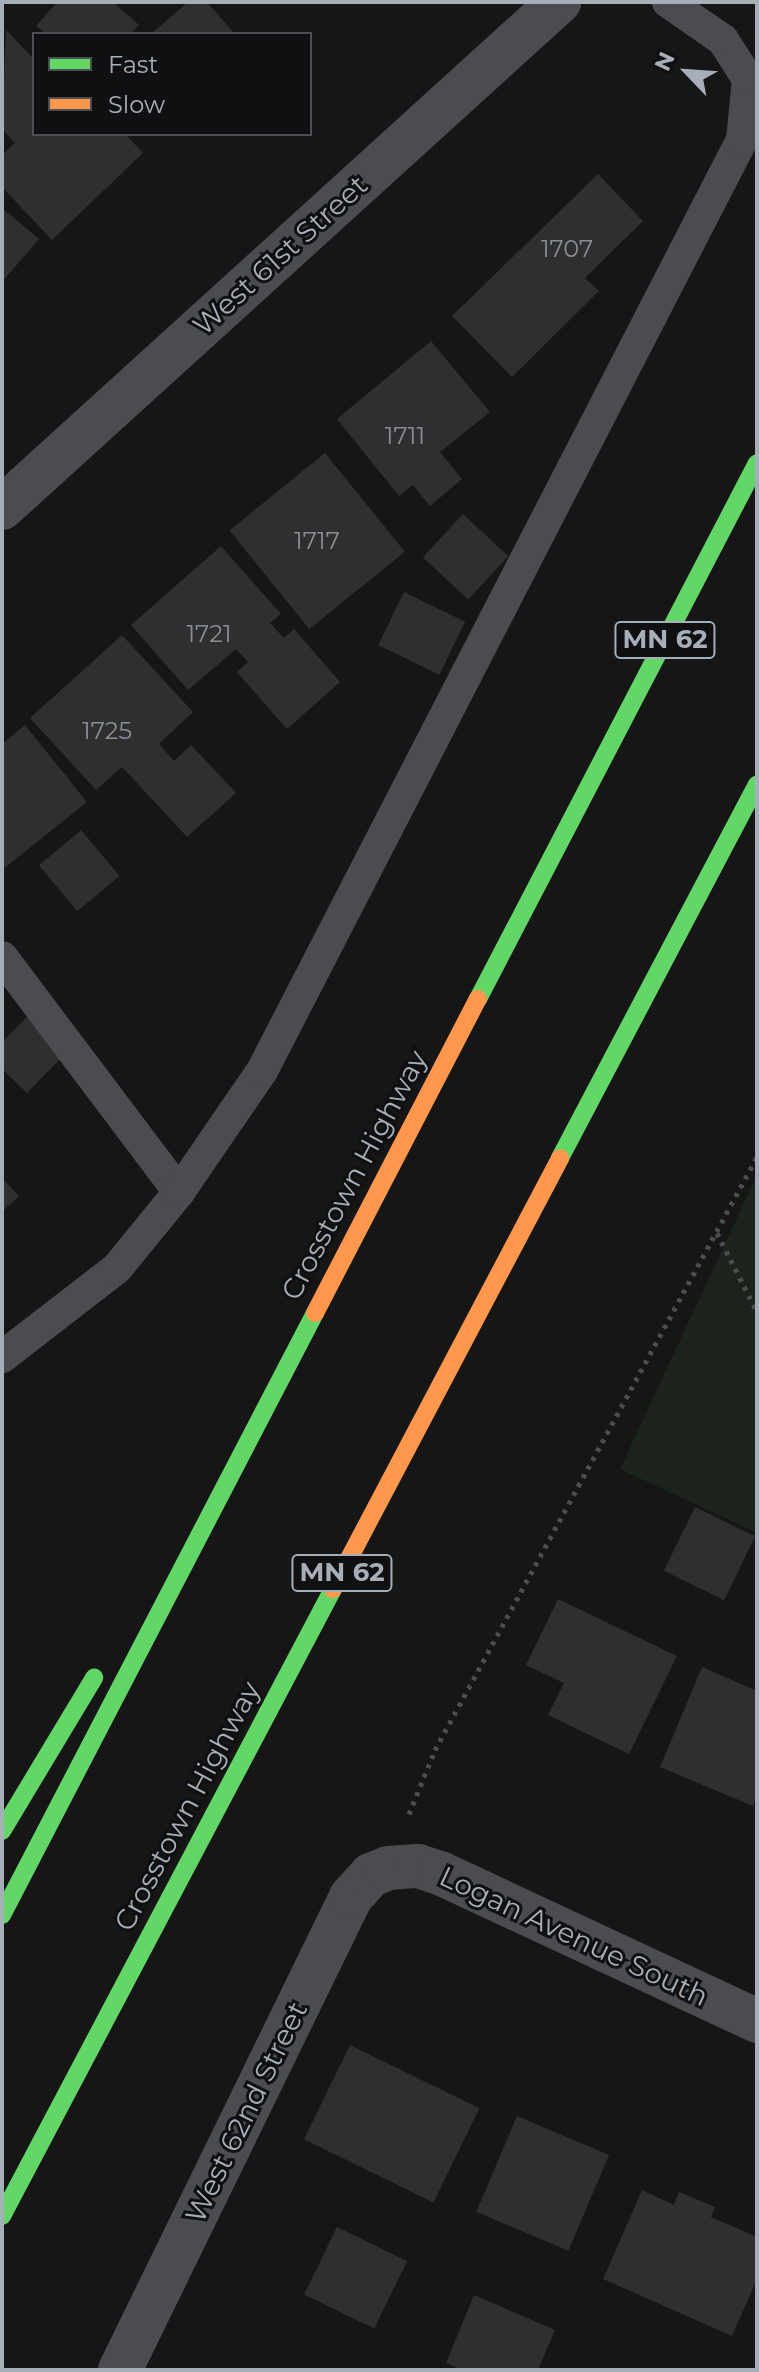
<!DOCTYPE html>
<html>
<head>
<meta charset="utf-8">
<style>
  body { margin:0 }
  #map { position:relative; width:759px; height:2372px; overflow:hidden; background:#161616; font-family:Montserrat,sans-serif }
  div>[style] { position:absolute }
  .green>* { inset:0; background:#1c231c }
  .building>* { inset:0; background:#2f2f30; transform-origin:0 0 }
  .path>* { height:5px; margin-top:-2.5px; transform-origin:0; background:repeating-linear-gradient(90deg,#4c4d51 0 4px,transparent 0 10px) }
  .lane>* { height:32px; margin:-16px; padding:0 16px; transform-origin:16px; border-radius:16px; background:#4a4c4f }
  .street>* { height:44px; margin:-22px; padding:0 22px; transform-origin:22px; border-radius:22px; background:#4a4c4f }
  .fast>* { height:18px; margin:-9px; padding:0 9px; transform-origin:9px; border-radius:9px; background:#63d668 }
  .slow>* { height:18px; margin:-9px; padding:0 9px; transform-origin:9px; border-radius:9px; background:#ff974d }
  span { translate:-50% -50%; white-space:nowrap; text-align:center; line-height:1.15; -webkit-text-stroke:6px #101012; paint-order:stroke }
  .number-label { font-size:24px; color:#888e96 }
  .number-label span { -webkit-text-stroke-width:0 }
  .shield-label span { padding:2px 6px; background:#101012; border:2px solid; border-radius:6px; -webkit-text-stroke-width:0 }
  .shield-label { font-size:26px; color:#a6aeb8; font-weight:700 }
  .street-label { font-size:28px; color:#a6aeb8 }
  .frame { position:absolute; inset:0; border:4px solid #a6aeb8; pointer-events:none }
  .legend { position:absolute; left:32px; top:32px; width:280px; height:104px; box-sizing:border-box; background:#101012; border:2px solid #4c4f54; margin:0; padding:10px 14px; list-style:none; font-size:24px; color:#a6aeb8 }
  .legend li { display:flex; align-items:center; gap:16px; height:40px }
  .legend b { width:40px; border:2px solid #4c4f54 }
  .north { position:absolute; left:647px; top:32px; width:80px; height:80px; -webkit-text-stroke:6px #101012; paint-order:stroke; rotate:295deg; font-size:22px; font-weight:700; line-height:32px; text-align:center; color:#a6aeb8 }
  .north::after { content:''; display:block; margin:auto; width:28px; height:36px; background:#a6aeb8; clip-path:polygon(50% 0,100% 100%,50% 72%,0 100%) }
</style>
</head>
<body>
<div id="map">
  <div class="green">
    <i style="clip-path:polygon(757px 1175px,757px 1533px,620px 1469px)"></i>
  </div>
  <div class="building">
    <i style="clip-path:polygon(57px 2px,113px 2px,139px 25px,130px 34px,46px 34px,36px 26px)"></i>
    <i style="clip-path:polygon(188px 2px,207px 2px,235px 34px,151px 34px)"></i>
    <i style="clip-path:polygon(6px 30px,34px 59px,34px 134px,125px 134px,143px 153px,52px 240px,2px 187px,2px 155px,15px 143px,2px 129px)"></i>
    <i style="clip-path:polygon(598px 174px,643px 221px,585px 278px,599px 291px,512px 377px,452px 316px)"></i>
    <i style="clip-path:polygon(2px 208px,39px 239px,2px 282px)"></i>
    <i style="clip-path:polygon(431px 341px,490px 412px,440px 452px,462px 479px,430px 506px,413px 485px,399px 496px,337px 419px)"></i>
    <i style="left:325px;top:453px;width:127px;height:123px;rotate:51deg"></i>
    <i style="left:463px;top:514px;width:62px;height:59px;rotate:43deg"></i>
    <i style="clip-path:polygon(221px 546px,281px 614px,270px 623px,284px 638px,294px 629px,340px 682px,287px 729px,237px 672px,248px 662px,236px 649px,188px 690px,131px 625px)"></i>
    <i style="left:404px;top:592px;width:68px;height:59px;rotate:26deg"></i>
    <i style="clip-path:polygon(122px 635px,193px 712px,159px 744px,174px 761px,191px 745px,236px 793px,187px 837px,122px 767px,96px 790px,30px 718px)"></i>
    <i style="clip-path:polygon(25px 725px,87px 802px,2px 870px,2px 744px)"></i>
    <i style="left:81px;top:830px;width:60px;height:55px;rotate:50deg"></i>
    <i style="clip-path:polygon(30px 1014px,68px 1051px,27px 1093px,2px 1069px,2px 1042px)"></i>
    <i style="clip-path:polygon(2px 1178px,19px 1196px,2px 1212px)"></i>
    <i style="left:695px;top:1507px;width:67px;height:71px;rotate:26deg"></i>
    <i style="clip-path:polygon(558px 1599px,677px 1656px,629px 1754px,548px 1715px,564px 1683px,526px 1665px)"></i>
    <i style="clip-path:polygon(702px 1667px,757px 1691px,757px 1795px,753px 1806px,660px 1767px)"></i>
    <i style="left:350px;top:2045px;width:144px;height:105px;rotate:26deg"></i>
    <i style="left:517px;top:2116px;width:100px;height:104px;rotate:23deg"></i>
    <i style="clip-path:polygon(642px 2190px,674px 2205px,679px 2192px,715px 2207px,711px 2217px,757px 2237px,757px 2279px,732px 2336px,603px 2279px)"></i>
    <i style="left:337px;top:2227px;width:78px;height:75px;rotate:26deg"></i>
    <i style="clip-path:polygon(474px 2295px,555px 2330px,538px 2370px,462px 2370px,446px 2363px)"></i>
  </div>
  <div class="path">
    <i style="left:717px;top:1233px;width:89px;rotate:63.1deg"></i>
    <i style="left:409px;top:1814px;width:69px;rotate:-67.9deg"></i>
    <i style="left:435px;top:1750px;width:675px;rotate:-61.5deg"></i>
  </div>
  <div class="lane">
    <i style="left:2px;top:957px;width:294px;rotate:53deg"></i>
    <i style="left:2px;top:1357px;width:145px;rotate:-37.7deg"></i>
    <i style="left:117px;top:1268px;width:98px;rotate:-50.8deg"></i>
    <i style="left:179px;top:1192px;width:147px;rotate:-55.6deg"></i>
    <i style="left:262px;top:1071px;width:1047px;rotate:-62.73deg"></i>
    <i style="left:742px;top:140px;width:61px;rotate:-84.4deg"></i>
    <i style="left:748px;top:79px;width:46px;rotate:-122.7deg"></i>
    <i style="left:723px;top:40px;width:67px;rotate:-145.4deg"></i>
  </div>
  <div class="street">
    <i style="left:2px;top:508px;width:753px;rotate:-42.25deg"></i>
    <i style="left:120px;top:2370px;width:526px;rotate:-63.97deg"></i>
    <i style="left:351px;top:1897px;width:30px;rotate:-48deg"></i>
    <i style="left:371px;top:1875px;width:18px;rotate:-22deg"></i>
    <i style="left:388px;top:1868px;width:30px;rotate:-4deg"></i>
    <i style="left:418px;top:1866px;width:23px;rotate:18deg"></i>
    <i style="left:440px;top:1873px;width:350px;rotate:25deg"></i>
  </div>
  <div class="fast">
    <i style="left:478px;top:999px;width:604px;rotate:-62.5deg"></i>
    <i style="left:560px;top:1158px;width:422px;rotate:-62.2deg"></i>
    <i style="left:2px;top:1831px;width:179px;rotate:-59deg"></i>
    <i style="left:2px;top:1915px;width:679px;rotate:-62.53deg"></i>
    <i style="left:2px;top:2216px;width:709px;rotate:-62.17deg"></i>
  </div>
  <div class="slow">
    <i style="left:315px;top:1313px;width:354px;rotate:-62.6deg"></i>
    <i style="left:333px;top:1589px;width:487px;rotate:-62.2deg"></i>
  </div>
  <div class="number-label">
    <span style="left:567px;top:249px">1707</span>
    <span style="left:405px;top:436px">1711</span>
    <span style="left:317px;top:541px">1717</span>
    <span style="left:209px;top:634px">1721</span>
    <span style="left:107px;top:731px">1725</span>
  </div>
  <div class="shield-label">
    <span style="left:665px;top:640px">MN 62</span>
    <span style="left:342px;top:1573px">MN 62</span>
  </div>
  <div class="street-label">
    <span style="left:280px;top:255px;rotate:-42deg">West 61st Street</span>
    <span style="left:354px;top:1175px;rotate:-62deg">Crosstown Highway</span>
    <span style="left:187px;top:1806px;rotate:-62deg">Crosstown Highway</span>
    <span style="left:574px;top:1936px;rotate:25deg">Logan Avenue South</span>
    <span style="left:246px;top:2112px;rotate:-64deg">West 62nd Street</span>
  </div>
  <div class="frame"></div>
  <ul class="legend">
  <li><b style="height:10px;background:#63d668"></b>Fast</li>
  <li><b style="height:10px;background:#ff974d"></b>Slow</li>
  </ul>
  <div class="north">N</div>
</div>
</body>
</html>
